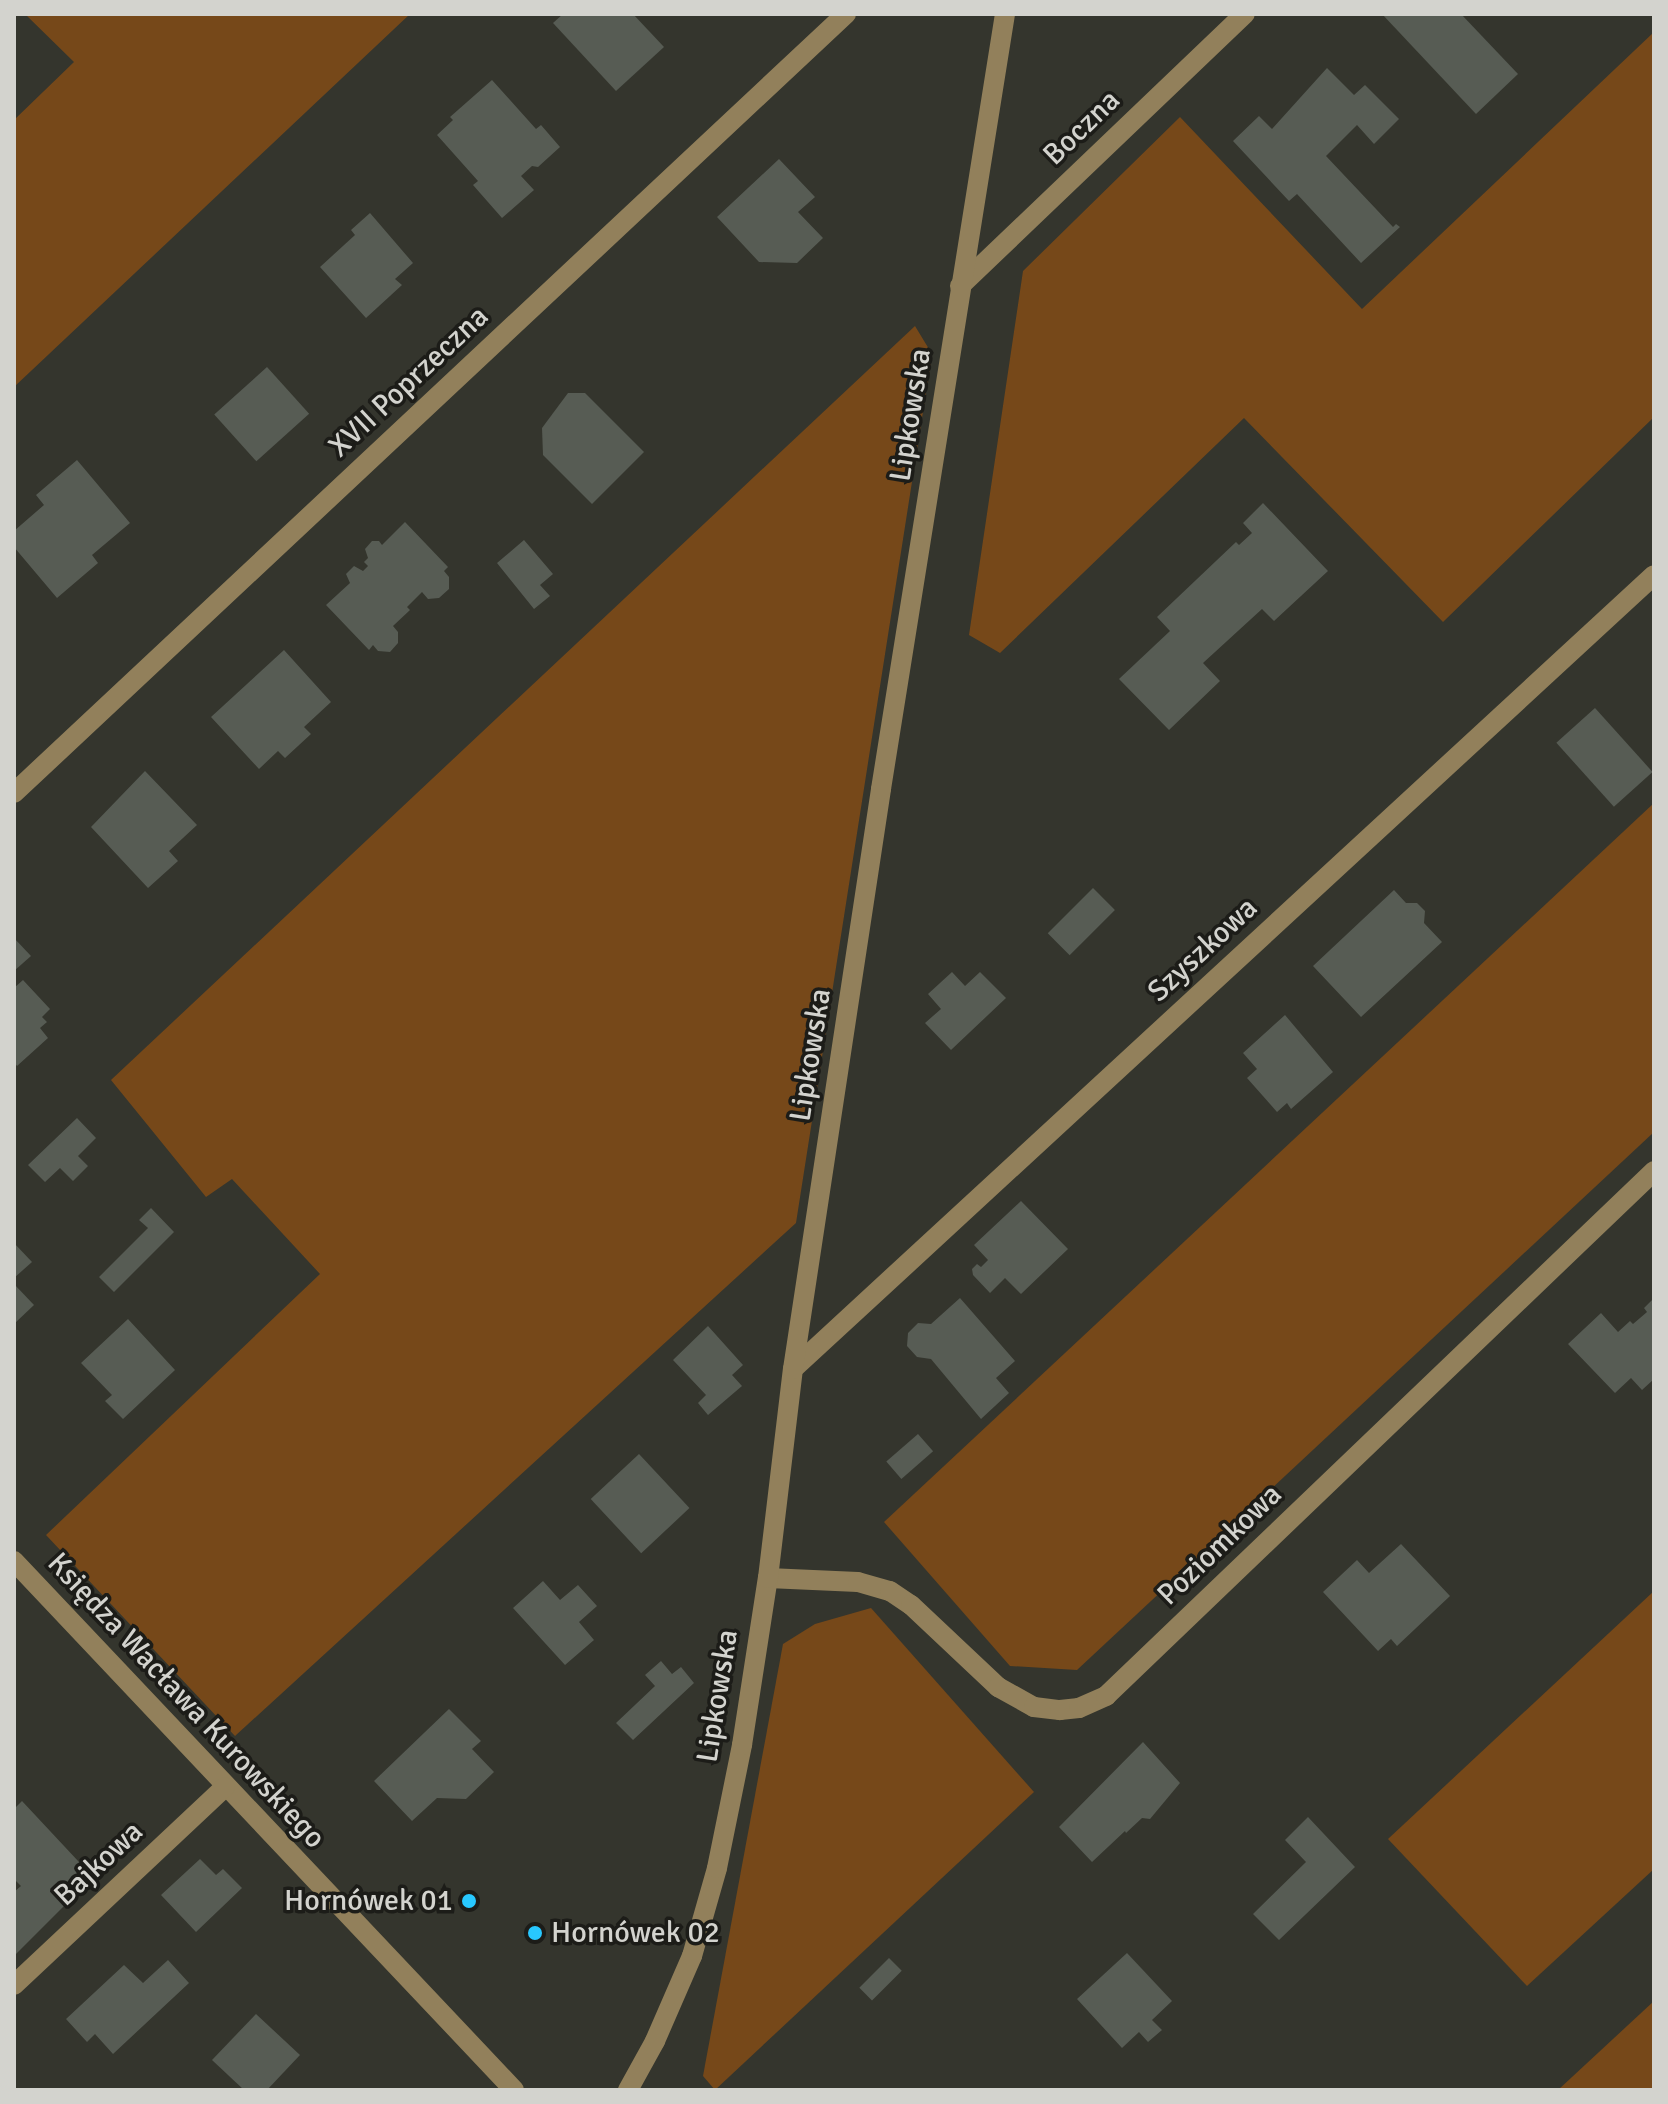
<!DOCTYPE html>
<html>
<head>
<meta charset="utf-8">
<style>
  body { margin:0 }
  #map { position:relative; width:1668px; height:2104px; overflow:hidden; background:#34352d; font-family:Signika,sans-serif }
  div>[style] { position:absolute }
  .green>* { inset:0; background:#764819 }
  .building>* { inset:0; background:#575c54; transform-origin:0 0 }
  .minor>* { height:20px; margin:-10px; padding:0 10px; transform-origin:10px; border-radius:10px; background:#92805b }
  .dots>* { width:22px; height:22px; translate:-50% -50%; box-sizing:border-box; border:4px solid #1c1c18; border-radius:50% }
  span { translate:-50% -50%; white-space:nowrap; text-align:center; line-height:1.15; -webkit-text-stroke:7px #1c1c18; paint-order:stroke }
  .street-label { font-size:30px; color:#d3d3ce }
  .poi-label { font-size:30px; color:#d3d3ce }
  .right { translate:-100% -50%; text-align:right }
  .left { translate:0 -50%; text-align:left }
  .frame { position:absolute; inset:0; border:16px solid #d3d3ce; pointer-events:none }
</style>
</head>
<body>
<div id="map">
  <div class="green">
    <i style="clip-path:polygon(25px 14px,410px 14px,14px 387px,14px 120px,74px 62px)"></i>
    <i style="clip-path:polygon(1654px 32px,1654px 417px,1443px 622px,1244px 418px,1000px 653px,969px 635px,1023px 271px,1180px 117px,1362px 309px)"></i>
    <i style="clip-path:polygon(915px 326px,932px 354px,796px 1223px,235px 1736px,46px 1535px,320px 1274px,232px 1179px,206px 1197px,111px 1080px)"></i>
    <i style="clip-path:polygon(1654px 803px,1654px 1132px,1077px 1670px,1010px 1666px,884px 1522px)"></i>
    <i style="clip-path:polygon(1654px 1591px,1654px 1869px,1527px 1986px,1388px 1839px)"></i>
    <i style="clip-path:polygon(871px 1608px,1034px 1792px,715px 2090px,703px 2076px,783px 1644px,815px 1624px)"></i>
    <i style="clip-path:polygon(1654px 2001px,1654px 2090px,1558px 2090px)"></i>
  </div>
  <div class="building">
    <i style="clip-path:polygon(563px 14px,633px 14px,664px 47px,616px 91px,553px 23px)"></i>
    <i style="clip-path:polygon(1382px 14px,1461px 14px,1518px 74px,1476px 114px)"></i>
    <i style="clip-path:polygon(1327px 68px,1354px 95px,1365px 85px,1399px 119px,1374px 144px,1357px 125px,1326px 156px,1393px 227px,1396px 224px,1400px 227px,1361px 263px,1297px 194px,1289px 201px,1233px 141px,1259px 116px,1272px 129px)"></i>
    <i style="clip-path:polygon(492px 80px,536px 129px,541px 125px,560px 147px,538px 167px,532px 166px,521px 176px,534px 190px,502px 218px,473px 185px,478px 181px,437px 135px,453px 120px,450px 117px)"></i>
    <i style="clip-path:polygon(779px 159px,815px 197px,798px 212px,823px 238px,797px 263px,759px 262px,717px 217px)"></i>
    <i style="clip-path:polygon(370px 213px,413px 263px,395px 279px,402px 285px,366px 318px,320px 267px,355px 235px,351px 230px)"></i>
    <i style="left:267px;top:367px;width:63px;height:71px;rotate:48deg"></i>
    <i style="clip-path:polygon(568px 393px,585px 393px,644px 452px,592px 504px,543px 455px,542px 428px)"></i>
    <i style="clip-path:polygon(77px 460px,130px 523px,92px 555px,98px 563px,57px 598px,14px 547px,14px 531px,44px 505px,36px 495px)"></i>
    <i style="clip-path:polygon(1263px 503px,1328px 571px,1274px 621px,1262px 609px,1203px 663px,1220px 681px,1169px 730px,1119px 679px,1170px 631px,1157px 617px,1236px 542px,1239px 545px,1252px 533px,1243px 523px)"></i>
    <i style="clip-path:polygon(405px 522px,448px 567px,444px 571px,449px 577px,449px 589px,439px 598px,428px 599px,422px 592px,407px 607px,410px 610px,393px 626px,398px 632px,398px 643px,390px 652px,378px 651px,373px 645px,369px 650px,326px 605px,350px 583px,346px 574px,354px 566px,363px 571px,368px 566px,364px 562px,368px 558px,365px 549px,372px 541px,379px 541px,382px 545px)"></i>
    <i style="clip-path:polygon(524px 540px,553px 574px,540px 585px,550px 596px,534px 609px,497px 563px)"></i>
    <i style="clip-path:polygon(284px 650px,331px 702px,304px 727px,311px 734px,285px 758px,278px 751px,259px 769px,211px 717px)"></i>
    <i style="left:1595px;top:708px;width:86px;height:52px;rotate:48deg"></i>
    <i style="clip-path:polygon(145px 771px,197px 825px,169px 851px,178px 861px,148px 888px,91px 827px)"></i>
    <i style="left:1093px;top:888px;width:31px;height:64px;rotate:45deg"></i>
    <i style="clip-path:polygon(1394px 890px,1406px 903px,1417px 903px,1425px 911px,1424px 923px,1442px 942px,1361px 1017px,1313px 966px)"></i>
    <i style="clip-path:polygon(14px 938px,31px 956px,14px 971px)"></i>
    <i style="clip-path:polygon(952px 972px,965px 986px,980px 972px,1006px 998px,951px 1050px,925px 1023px,941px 1009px,928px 994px)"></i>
    <i style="clip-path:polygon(23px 980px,50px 1009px,42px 1017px,47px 1022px,40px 1028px,48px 1038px,17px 1066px,14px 1062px,14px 988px)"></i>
    <i style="clip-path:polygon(1285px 1015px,1333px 1072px,1291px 1109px,1287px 1103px,1277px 1112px,1247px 1078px,1257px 1069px,1243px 1053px)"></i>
    <i style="clip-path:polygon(77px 1118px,96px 1138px,78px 1156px,88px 1166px,73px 1181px,60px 1168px,45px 1182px,28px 1165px)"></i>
    <i style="clip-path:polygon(1021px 1201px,1068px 1249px,1021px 1294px,1005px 1278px,990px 1293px,973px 1275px,972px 1269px,977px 1264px,981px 1267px,988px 1260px,974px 1245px)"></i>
    <i style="clip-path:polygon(151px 1208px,174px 1232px,114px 1292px,99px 1277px,148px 1228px,139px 1220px)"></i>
    <i style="clip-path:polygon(14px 1243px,32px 1262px,14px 1278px)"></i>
    <i style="clip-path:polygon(14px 1284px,34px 1305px,14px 1324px)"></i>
    <i style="clip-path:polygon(960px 1298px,1015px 1361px,996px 1378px,1009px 1393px,981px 1419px,931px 1359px,917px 1357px,907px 1346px,908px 1333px,918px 1323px,931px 1324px)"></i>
    <i style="clip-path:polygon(1654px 1298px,1654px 1379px,1642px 1390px,1631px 1378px,1615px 1393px,1568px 1344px,1601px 1313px,1618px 1332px,1630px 1321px,1633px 1324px,1647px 1312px,1644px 1308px)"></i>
    <i style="clip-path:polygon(128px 1319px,175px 1370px,123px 1419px,105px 1401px,112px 1395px,81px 1363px)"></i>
    <i style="clip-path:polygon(708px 1326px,743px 1365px,732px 1375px,742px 1386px,708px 1415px,698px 1403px,706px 1395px,673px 1360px)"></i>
    <i style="left:918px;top:1434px;width:23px;height:42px;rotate:49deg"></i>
    <i style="left:639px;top:1454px;width:74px;height:66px;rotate:47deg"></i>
    <i style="clip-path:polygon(1401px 1544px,1450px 1596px,1397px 1646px,1391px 1639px,1378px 1651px,1323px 1592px,1357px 1560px,1369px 1573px)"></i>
    <i style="clip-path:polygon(543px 1581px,560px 1600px,578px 1585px,597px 1606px,579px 1622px,594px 1640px,565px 1665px,513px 1608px)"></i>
    <i style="clip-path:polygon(661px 1661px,672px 1674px,681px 1667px,694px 1683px,633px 1740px,616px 1723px,655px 1686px,645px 1675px)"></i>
    <i style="clip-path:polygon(449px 1709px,481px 1741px,472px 1749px,494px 1772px,466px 1799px,437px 1798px,412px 1821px,374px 1781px)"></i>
    <i style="clip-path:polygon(1143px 1742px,1180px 1783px,1150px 1819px,1142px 1818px,1126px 1833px,1125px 1831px,1092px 1862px,1059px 1827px)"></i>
    <i style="clip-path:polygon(22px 1801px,93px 1877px,14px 1956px,14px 1892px,21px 1886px,14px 1879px,14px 1809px)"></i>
    <i style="clip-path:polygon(1308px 1817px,1355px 1867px,1279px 1940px,1253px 1914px,1306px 1862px,1285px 1840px)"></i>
    <i style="clip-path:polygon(200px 1859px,216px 1875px,223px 1869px,242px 1888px,196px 1932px,161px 1895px)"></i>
    <i style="clip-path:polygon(1127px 1953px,1172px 2001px,1152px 2020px,1162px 2030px,1148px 2042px,1139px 2032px,1122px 2048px,1077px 1999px)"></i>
    <i style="left:889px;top:1958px;width:18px;height:42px;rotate:45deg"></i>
    <i style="clip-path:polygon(168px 1960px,189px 1983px,113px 2054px,95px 2034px,87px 2042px,66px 2019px,124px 1965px,143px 1983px)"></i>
    <i style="clip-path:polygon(256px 2014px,300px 2055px,267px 2090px,244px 2090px,212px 2060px)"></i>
  </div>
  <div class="minor">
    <i style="left:960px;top:286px;width:394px;rotate:-43.7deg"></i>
    <i style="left:14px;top:793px;width:1140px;rotate:-43.12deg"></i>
    <i style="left:793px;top:1369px;width:1171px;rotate:-42.68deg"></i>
    <i style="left:14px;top:1561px;width:728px;rotate:46.61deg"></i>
    <i style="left:768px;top:1578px;width:90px;rotate:2.5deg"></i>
    <i style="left:858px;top:1582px;width:33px;rotate:16deg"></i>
    <i style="left:890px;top:1591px;width:25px;rotate:34deg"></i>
    <i style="left:911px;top:1605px;width:120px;rotate:43.3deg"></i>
    <i style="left:998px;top:1687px;width:41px;rotate:29.1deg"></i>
    <i style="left:1034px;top:1707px;width:26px;rotate:7deg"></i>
    <i style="left:1060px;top:1710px;width:19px;rotate:-6deg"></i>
    <i style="left:1079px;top:1708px;width:30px;rotate:-24deg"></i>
    <i style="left:1106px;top:1696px;width:759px;rotate:-43.77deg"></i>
    <i style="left:14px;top:1985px;width:289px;rotate:-43.2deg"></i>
    <i style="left:628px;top:2090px;width:56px;rotate:-61.1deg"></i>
    <i style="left:655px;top:2041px;width:93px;rotate:-66.5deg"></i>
    <i style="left:692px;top:1956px;width:91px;rotate:-74.1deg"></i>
    <i style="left:717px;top:1868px;width:126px;rotate:-78.5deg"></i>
    <i style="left:742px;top:1745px;width:169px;rotate:-81.2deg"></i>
    <i style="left:768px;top:1578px;width:210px;rotate:-83.2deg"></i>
    <i style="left:793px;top:1369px;width:587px;rotate:-81.37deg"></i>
    <i style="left:881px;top:789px;width:785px;rotate:-80.91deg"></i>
  </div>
  <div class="dots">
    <i style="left:469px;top:1901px;background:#28c8ff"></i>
    <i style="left:535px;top:1933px;background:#28c8ff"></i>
  </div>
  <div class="street-label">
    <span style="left:1082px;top:128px;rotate:-44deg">Boczna</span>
    <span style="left:409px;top:382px;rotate:-43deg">XVII Poprzeczna</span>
    <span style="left:911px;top:415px;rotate:-81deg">Lipkowska</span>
    <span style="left:1203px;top:950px;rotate:-43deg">Szyszkowa</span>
    <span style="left:811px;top:1055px;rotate:-81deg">Lipkowska</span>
    <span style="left:1220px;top:1545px;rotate:-44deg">Poziomkowa</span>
    <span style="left:718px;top:1696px;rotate:-81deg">Lipkowska</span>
    <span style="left:186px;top:1701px;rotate:47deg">Księdza Wacława Kurowskiego</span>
    <span style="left:99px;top:1864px;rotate:-43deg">Bajkowa</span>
  </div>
  <div class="poi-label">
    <span class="right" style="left:453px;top:1901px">Hornówek 01</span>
    <span class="left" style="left:551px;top:1933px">Hornówek 02</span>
  </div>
  <div class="frame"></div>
</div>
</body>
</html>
